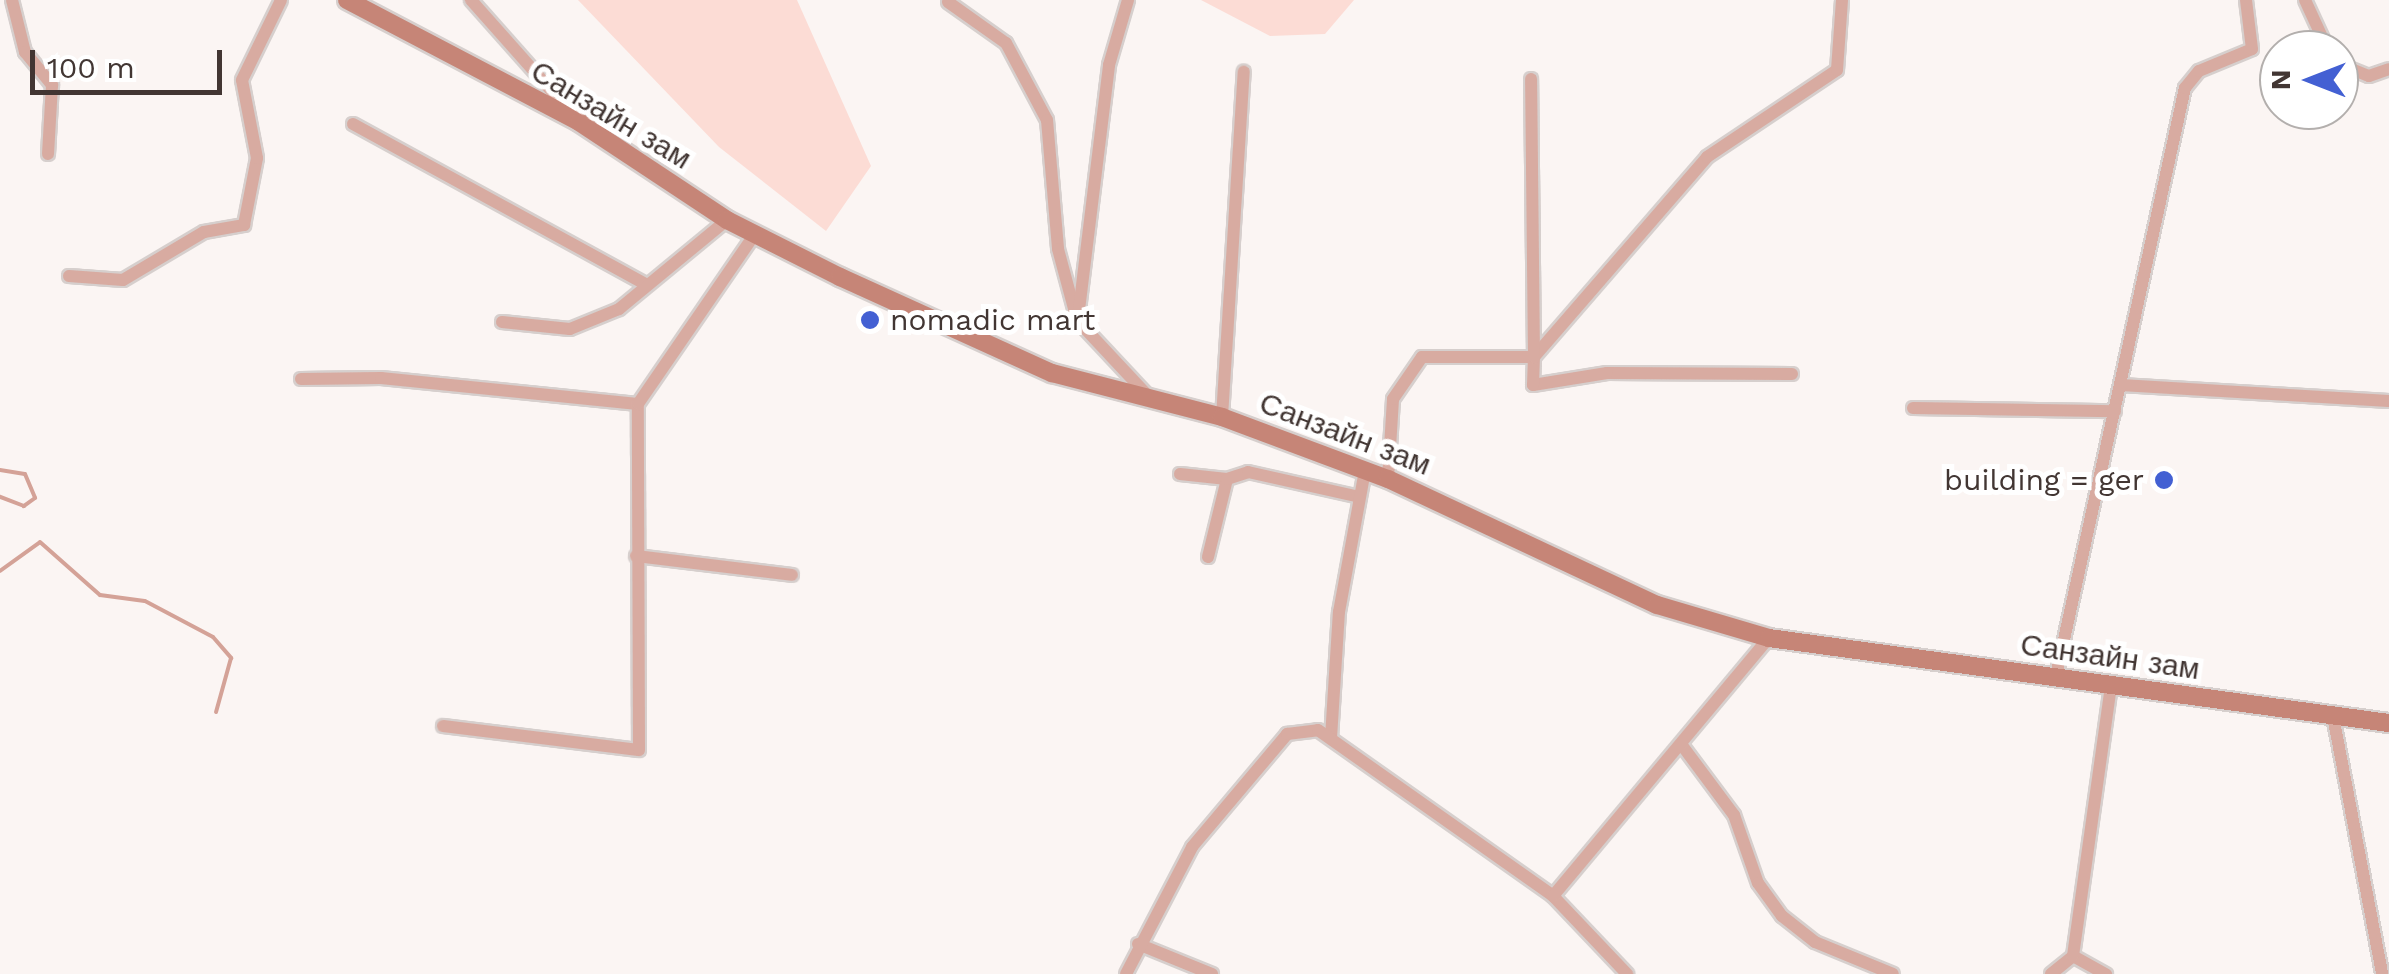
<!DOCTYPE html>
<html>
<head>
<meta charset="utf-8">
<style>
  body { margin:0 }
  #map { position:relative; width:2389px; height:974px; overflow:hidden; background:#fbf5f3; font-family:"Work Sans",sans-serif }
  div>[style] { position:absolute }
  .green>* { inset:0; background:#fcdcd5 }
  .stream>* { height:4px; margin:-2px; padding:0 2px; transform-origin:2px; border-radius:2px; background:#d4a297 }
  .roads { filter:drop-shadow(2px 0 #d6cfcd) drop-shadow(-2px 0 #d6cfcd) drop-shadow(0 2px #d6cfcd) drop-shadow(0 -2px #d6cfcd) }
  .street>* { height:12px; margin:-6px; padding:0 6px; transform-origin:6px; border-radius:6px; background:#d8aba1 }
  .secondary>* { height:18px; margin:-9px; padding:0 9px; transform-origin:9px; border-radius:9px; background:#c68577 }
  .dots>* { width:28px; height:28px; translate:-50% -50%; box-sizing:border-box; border:5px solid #fff; border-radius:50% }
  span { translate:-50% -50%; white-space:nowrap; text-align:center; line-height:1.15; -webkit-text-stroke:10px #fff; paint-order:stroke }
  .street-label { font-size:30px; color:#423633 }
  .poi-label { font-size:30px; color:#423633 }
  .left { translate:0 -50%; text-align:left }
  .right { translate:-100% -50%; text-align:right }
  .north { position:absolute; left:2259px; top:30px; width:100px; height:100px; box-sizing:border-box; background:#fff; border:2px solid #b3afad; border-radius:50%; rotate:270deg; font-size:28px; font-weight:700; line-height:40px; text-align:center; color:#423633 }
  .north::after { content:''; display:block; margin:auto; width:35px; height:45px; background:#4360d3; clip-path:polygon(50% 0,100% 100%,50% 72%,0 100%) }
  .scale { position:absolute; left:30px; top:50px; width:192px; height:45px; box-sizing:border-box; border:5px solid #423633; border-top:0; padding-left:12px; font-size:30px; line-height:35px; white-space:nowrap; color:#423633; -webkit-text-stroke:8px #fff; paint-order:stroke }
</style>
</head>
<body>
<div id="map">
  <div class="green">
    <i style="clip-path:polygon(578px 0,797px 0,871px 166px,826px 231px,719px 147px)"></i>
    <i style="clip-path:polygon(1201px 0,1354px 0,1325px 34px,1270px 36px)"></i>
  </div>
  <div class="stream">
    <i style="left:0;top:470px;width:25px;rotate:9deg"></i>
    <i style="left:25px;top:474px;width:26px;rotate:67deg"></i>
    <i style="left:35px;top:498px;width:14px;rotate:144deg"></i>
    <i style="left:24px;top:506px;width:26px;rotate:-159deg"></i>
    <i style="left:0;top:571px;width:49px;rotate:-35.9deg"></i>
    <i style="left:40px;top:542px;width:80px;rotate:41.5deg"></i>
    <i style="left:100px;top:595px;width:45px;rotate:7.6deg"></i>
    <i style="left:145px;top:601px;width:77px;rotate:27.9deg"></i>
    <i style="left:213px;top:637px;width:28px;rotate:49deg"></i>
    <i style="left:231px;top:658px;width:56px;rotate:105.5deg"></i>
  </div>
  <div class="roads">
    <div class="street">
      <i style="left:12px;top:0;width:54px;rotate:76deg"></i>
      <i style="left:25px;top:52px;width:43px;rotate:50.7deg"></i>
      <i style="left:52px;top:85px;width:69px;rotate:93.3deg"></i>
      <i style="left:471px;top:0;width:155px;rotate:48.4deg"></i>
      <i style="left:2305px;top:0;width:55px;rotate:65.3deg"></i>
      <i style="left:948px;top:2px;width:71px;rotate:35.3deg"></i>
      <i style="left:1006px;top:43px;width:87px;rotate:62deg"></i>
      <i style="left:1047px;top:120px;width:129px;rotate:85.1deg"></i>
      <i style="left:1058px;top:249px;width:73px;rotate:75deg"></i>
      <i style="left:1077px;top:320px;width:104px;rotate:46.9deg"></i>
      <i style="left:2339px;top:64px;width:32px;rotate:22deg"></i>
      <i style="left:2369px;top:76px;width:21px;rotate:-19deg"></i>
      <i style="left:353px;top:124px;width:335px;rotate:28.7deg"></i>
      <i style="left:69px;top:276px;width:54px;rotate:4.2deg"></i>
      <i style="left:123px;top:280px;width:94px;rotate:-30.7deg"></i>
      <i style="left:204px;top:232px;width:41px;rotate:-9.9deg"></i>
      <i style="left:244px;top:225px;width:68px;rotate:-79deg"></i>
      <i style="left:257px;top:158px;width:79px;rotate:-100.9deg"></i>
      <i style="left:242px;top:80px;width:89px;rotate:-64deg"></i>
      <i style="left:1078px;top:318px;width:255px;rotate:-83deg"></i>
      <i style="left:1109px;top:65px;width:68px;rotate:-73.7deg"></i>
      <i style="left:502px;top:322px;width:68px;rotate:5.9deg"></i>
      <i style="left:570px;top:329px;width:53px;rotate:-22.2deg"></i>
      <i style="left:619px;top:309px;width:140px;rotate:-39.5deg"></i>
      <i style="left:1792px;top:374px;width:185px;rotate:-179.7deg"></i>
      <i style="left:1607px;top:373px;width:75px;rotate:170.8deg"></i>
      <i style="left:1533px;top:385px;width:28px;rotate:-88deg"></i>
      <i style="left:1534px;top:357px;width:264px;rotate:-49.1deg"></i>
      <i style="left:1707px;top:157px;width:156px;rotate:-33.8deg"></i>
      <i style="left:1837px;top:70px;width:70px;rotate:-85.9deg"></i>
      <i style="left:301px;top:379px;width:80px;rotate:-0.7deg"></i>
      <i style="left:381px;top:378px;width:258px;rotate:5.8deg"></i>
      <i style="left:2121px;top:385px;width:268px;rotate:3.4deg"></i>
      <i style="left:1913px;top:408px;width:202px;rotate:0.9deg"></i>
      <i style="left:1222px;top:417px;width:346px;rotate:-86.4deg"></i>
      <i style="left:1180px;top:474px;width:47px;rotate:6.1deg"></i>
      <i style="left:1388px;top:479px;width:80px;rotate:-86.4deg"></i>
      <i style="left:1393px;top:399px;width:51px;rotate:-55.4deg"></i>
      <i style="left:1422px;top:357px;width:112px"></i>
      <i style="left:1534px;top:357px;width:278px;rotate:-90.6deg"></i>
      <i style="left:636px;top:556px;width:157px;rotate:6.9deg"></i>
      <i style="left:1208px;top:557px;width:80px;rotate:-76.3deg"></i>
      <i style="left:1227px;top:479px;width:22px;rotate:-18deg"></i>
      <i style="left:1248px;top:472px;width:110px;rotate:12.6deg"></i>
      <i style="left:2056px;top:676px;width:602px;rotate:-77.63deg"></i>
      <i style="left:2185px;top:88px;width:22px;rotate:-51deg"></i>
      <i style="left:2199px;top:71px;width:57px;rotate:-22.5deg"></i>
      <i style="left:2252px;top:49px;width:49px;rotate:-97deg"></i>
      <i style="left:2333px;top:716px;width:263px;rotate:79.2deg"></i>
      <i style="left:443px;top:726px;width:197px;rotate:7deg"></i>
      <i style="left:639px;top:750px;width:346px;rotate:-90.2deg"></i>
      <i style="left:638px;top:404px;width:206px;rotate:-55.5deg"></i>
      <i style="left:1331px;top:738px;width:126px;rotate:-86.4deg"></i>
      <i style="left:1339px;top:612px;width:144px;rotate:-79.6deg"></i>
      <i style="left:1681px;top:744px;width:89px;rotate:53.3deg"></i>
      <i style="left:1734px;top:815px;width:72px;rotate:70.6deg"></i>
      <i style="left:1758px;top:883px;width:41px;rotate:54deg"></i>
      <i style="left:1782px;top:916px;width:42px;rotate:38.2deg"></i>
      <i style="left:1815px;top:942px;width:84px;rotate:22.3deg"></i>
      <i style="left:1553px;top:896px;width:108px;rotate:46.5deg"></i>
      <i style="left:1138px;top:944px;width:80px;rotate:22.1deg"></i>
      <i style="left:2073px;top:956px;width:38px;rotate:29deg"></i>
      <i style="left:1126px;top:974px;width:143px;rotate:-62.5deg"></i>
      <i style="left:1192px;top:847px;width:148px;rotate:-49.9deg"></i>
      <i style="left:1287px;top:734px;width:31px;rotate:-7deg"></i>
      <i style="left:1318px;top:730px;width:288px;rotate:35.2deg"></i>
      <i style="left:1553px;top:896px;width:336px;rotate:-50.1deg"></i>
      <i style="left:2051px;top:974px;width:28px;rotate:-39deg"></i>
      <i style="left:2073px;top:956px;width:274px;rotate:-82deg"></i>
    </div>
    <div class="secondary">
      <i style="left:347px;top:0;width:262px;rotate:27.7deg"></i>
      <i style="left:579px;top:122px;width:178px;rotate:33.5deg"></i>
      <i style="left:727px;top:220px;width:127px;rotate:26.8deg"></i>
      <i style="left:840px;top:277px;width:233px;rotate:24.4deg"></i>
      <i style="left:1052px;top:373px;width:176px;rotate:14.5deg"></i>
      <i style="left:1222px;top:417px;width:177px;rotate:20.5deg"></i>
      <i style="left:1388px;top:479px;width:297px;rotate:25.1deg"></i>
      <i style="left:1657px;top:605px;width:117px;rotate:16.4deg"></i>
      <i style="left:1769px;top:638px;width:626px;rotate:7.81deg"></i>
    </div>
  </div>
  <div class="dots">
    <i style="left:870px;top:320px;background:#4360d3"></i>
    <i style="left:2164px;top:480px;background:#4360d3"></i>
  </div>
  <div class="street-label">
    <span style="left:611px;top:115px;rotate:31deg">Санзайн зам</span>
    <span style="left:1345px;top:434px;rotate:21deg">Санзайн зам</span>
    <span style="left:2110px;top:657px;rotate:8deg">Санзайн зам</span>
  </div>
  <div class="poi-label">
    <span class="left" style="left:890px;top:320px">nomadic mart</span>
    <span class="right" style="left:2144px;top:480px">building = ger</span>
  </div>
  <div class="north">N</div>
  <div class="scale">100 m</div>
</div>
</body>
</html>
